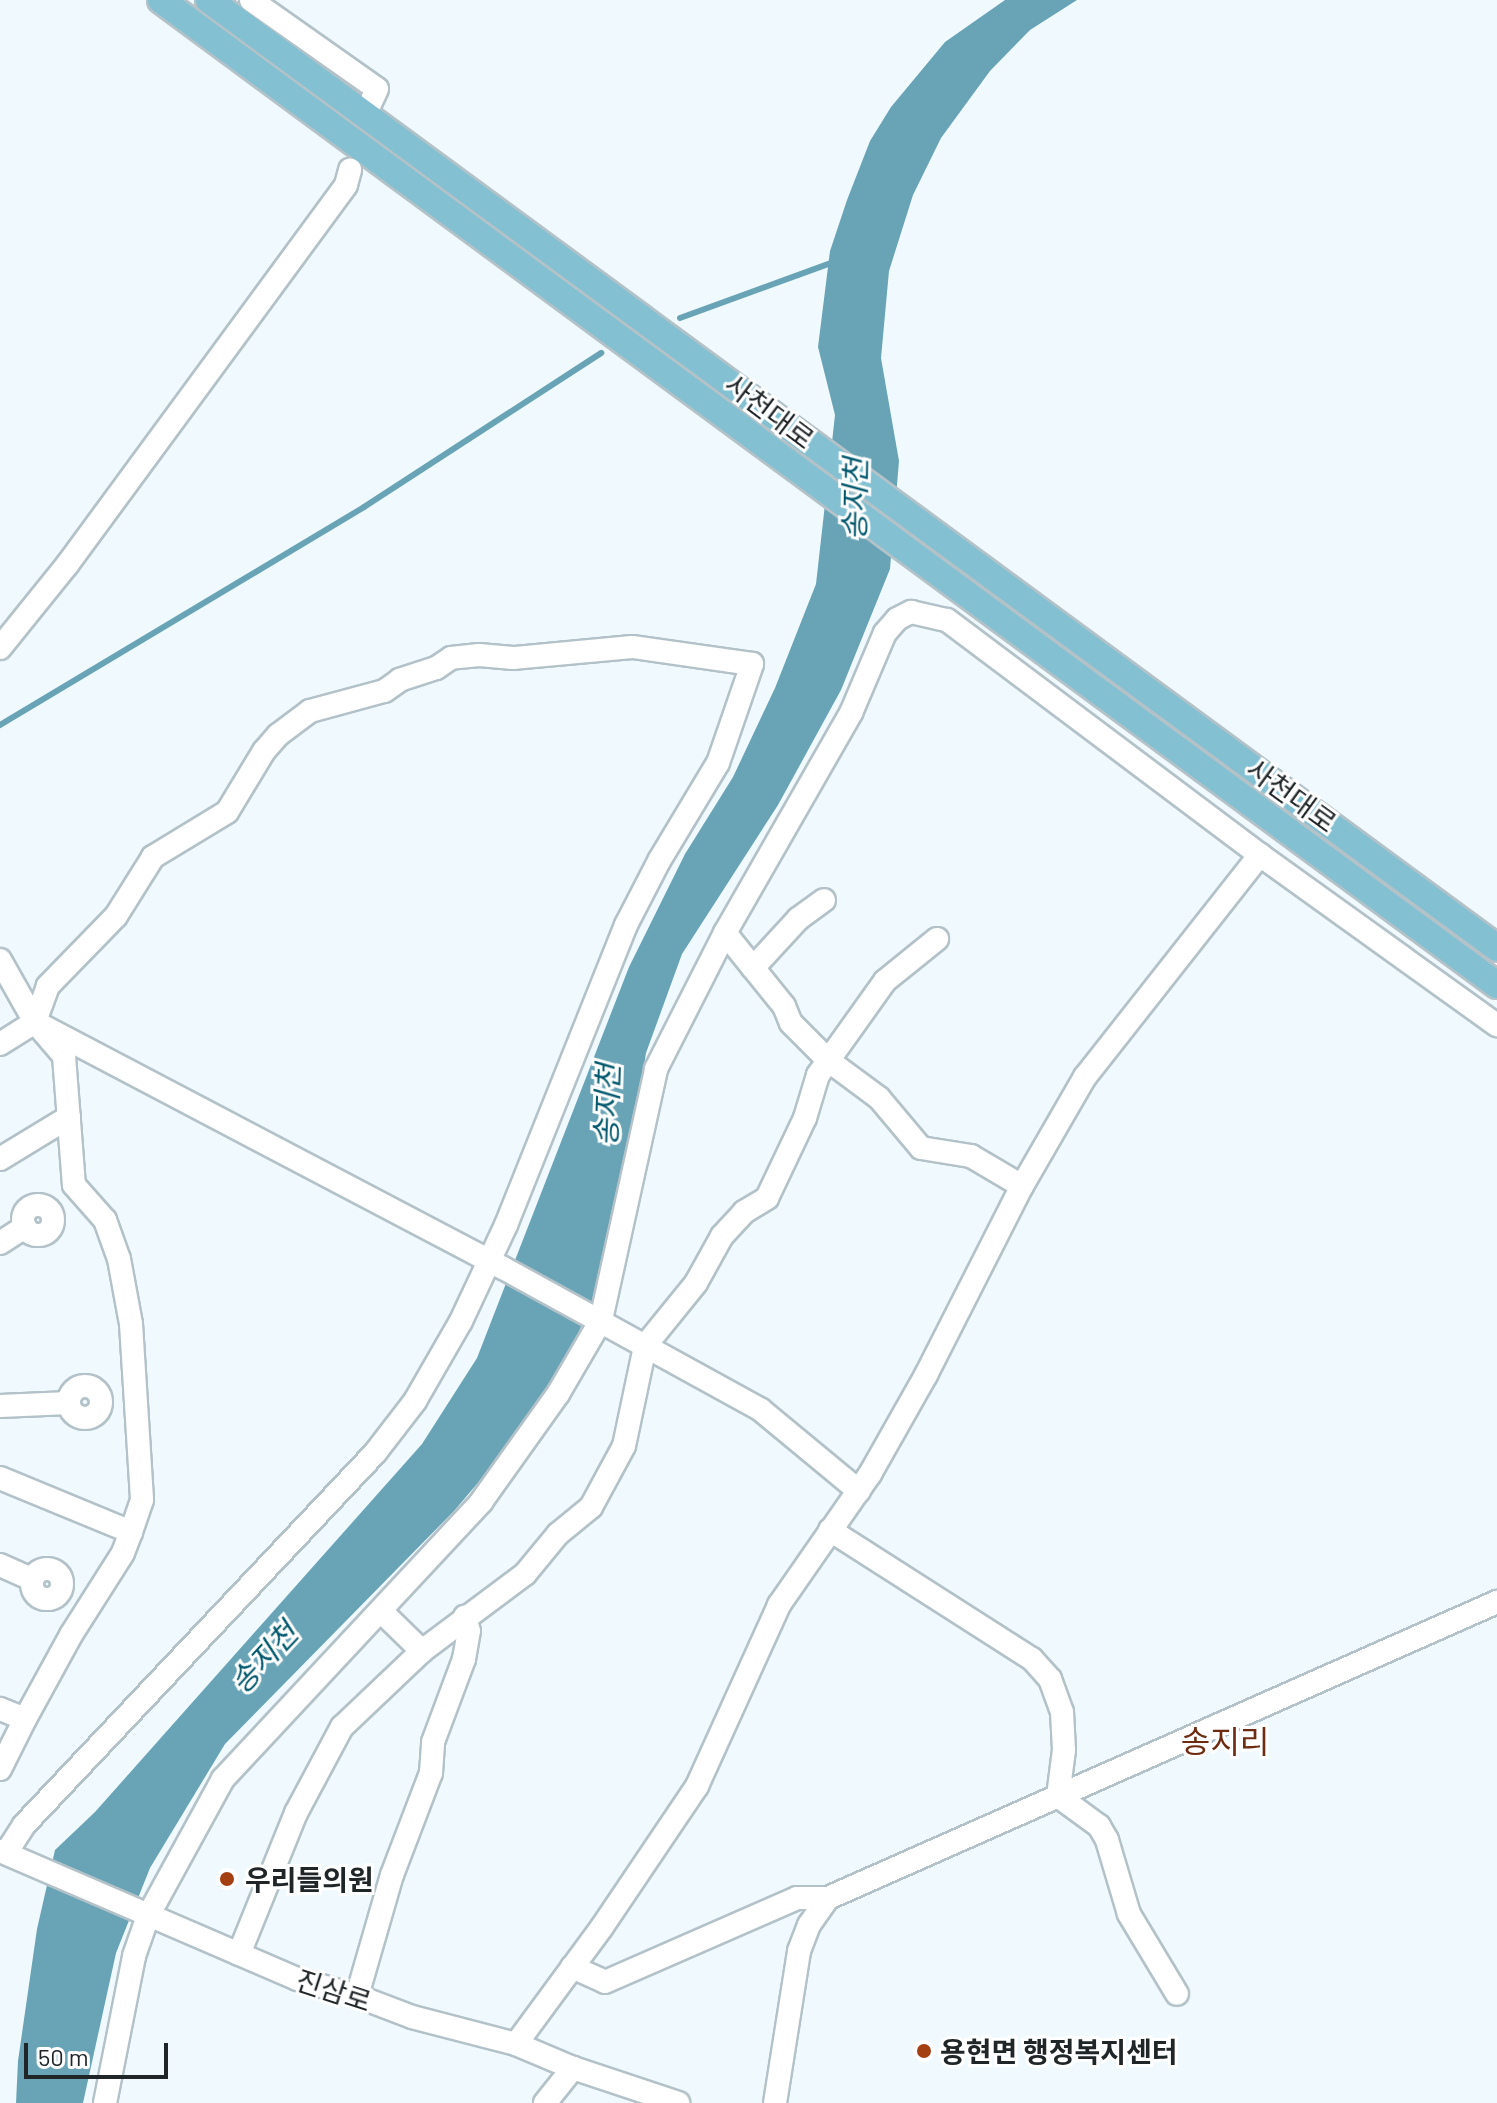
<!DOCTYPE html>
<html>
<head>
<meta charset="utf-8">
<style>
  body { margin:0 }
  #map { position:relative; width:1497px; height:2103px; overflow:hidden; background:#f0fafe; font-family:Barlow,"Noto Sans KR",sans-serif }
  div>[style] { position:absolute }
  .water>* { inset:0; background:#69a3b6 }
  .stream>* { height:6px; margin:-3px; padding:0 3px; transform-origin:3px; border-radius:3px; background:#69a3b6 }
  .roads { filter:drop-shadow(2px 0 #b3c2c8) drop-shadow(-2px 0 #b3c2c8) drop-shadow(0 2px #b3c2c8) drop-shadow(0 -2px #b3c2c8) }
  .minor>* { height:22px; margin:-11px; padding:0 11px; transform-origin:11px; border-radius:11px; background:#fff }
  .minor>.ring { margin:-11px; padding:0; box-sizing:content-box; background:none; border:22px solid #fff; border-radius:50% }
  .major>* { height:26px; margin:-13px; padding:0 13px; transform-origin:13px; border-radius:13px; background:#82c0d2 }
  .dots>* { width:22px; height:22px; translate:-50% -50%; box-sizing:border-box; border:4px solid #fff; border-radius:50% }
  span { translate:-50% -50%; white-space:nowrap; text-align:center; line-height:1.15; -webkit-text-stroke:6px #fff; paint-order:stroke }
  .street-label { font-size:28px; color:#202628 }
  .poi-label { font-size:28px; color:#202628; font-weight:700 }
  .left { translate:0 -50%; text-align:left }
  .water-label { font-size:30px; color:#00576c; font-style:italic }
  .quarter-label { font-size:32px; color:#6d2c12 }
  .scale { position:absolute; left:24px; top:2043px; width:144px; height:36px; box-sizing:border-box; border:4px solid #202628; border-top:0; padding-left:10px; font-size:24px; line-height:28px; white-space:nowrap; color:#202628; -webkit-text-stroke:6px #fff; paint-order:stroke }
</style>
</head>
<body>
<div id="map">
  <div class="water">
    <i style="clip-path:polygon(1005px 0,1077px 0,1030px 30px,990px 71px,941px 138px,913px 195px,889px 271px,881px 358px,899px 461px,890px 569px,841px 690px,778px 805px,682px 954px,646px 1053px,632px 1142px,600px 1282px,560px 1376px,537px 1413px,454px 1511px,225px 1744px,150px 1868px,116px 1953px,83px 2103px,16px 2103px,18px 2061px,37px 1929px,55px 1850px,95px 1812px,422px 1444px,477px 1358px,629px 967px,685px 854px,733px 777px,775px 688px,816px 584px,835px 415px,818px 347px,830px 251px,847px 200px,870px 141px,891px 107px,945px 42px)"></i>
  </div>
  <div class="stream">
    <i style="left:680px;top:318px;width:164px;rotate:-20deg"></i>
    <i style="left:0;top:725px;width:424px;rotate:-30.9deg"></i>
    <i style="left:364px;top:507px;width:283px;rotate:-33deg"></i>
  </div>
  <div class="roads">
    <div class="minor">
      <i style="left:251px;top:0;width:154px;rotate:35.2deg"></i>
      <i style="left:377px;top:89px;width:17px;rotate:115deg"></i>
      <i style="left:0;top:648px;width:107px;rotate:-51.1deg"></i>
      <i style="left:67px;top:565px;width:471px;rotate:-53.7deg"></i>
      <i style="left:346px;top:185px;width:16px;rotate:-75deg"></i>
      <i style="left:725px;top:933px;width:94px;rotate:51.1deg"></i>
      <i style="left:784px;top:1006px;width:18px;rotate:68deg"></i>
      <i style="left:791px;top:1023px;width:54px;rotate:45deg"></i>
      <i style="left:829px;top:1061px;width:62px;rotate:36.5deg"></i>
      <i style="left:879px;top:1098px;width:65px;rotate:50deg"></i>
      <i style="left:921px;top:1148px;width:51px;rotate:9.1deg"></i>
      <i style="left:971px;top:1156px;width:59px;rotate:30.5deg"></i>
      <i style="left:0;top:960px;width:71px;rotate:60.6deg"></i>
      <i style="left:35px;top:1022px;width:529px;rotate:27.73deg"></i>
      <i style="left:503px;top:1268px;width:294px;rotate:28.8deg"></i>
      <i style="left:761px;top:1410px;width:127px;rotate:39.6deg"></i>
      <i style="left:753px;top:968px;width:67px;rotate:-47.4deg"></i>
      <i style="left:798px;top:919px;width:32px;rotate:-36deg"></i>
      <i style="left:0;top:1044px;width:41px;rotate:-32.2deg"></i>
      <i style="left:35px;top:1022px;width:45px;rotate:49.5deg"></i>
      <i style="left:64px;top:1056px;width:129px;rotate:85.6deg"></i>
      <i style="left:74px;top:1185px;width:47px;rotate:48.5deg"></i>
      <i style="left:105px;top:1220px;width:41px;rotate:70.3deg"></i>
      <i style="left:119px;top:1259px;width:66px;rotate:79.5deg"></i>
      <i style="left:131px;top:1324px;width:176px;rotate:86.4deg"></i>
      <i style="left:142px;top:1500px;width:34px;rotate:109deg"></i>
      <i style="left:0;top:1159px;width:81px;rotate:-31.3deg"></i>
      <i class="ring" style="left:23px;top:1205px;width:8px;height:8px"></i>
      <i style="left:0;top:1243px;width:30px;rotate:-33deg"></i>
      <i class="ring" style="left:69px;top:1386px;width:10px;height:10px"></i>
      <i style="left:0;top:1406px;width:69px;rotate:-2.5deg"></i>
      <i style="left:0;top:1478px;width:142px;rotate:22.4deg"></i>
      <i style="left:131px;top:1532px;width:22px;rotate:111deg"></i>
      <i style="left:123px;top:1553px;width:97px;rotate:122.4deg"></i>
      <i style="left:71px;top:1635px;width:96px;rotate:118.7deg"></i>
      <i style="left:25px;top:1719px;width:27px;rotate:-158deg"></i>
      <i style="left:830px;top:1530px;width:240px;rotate:32.6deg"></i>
      <i style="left:1032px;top:1659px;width:27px;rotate:48deg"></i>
      <i style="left:1050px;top:1679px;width:35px;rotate:70deg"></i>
      <i style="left:1062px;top:1712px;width:38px;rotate:87deg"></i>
      <i style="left:1064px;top:1750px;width:46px;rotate:97.4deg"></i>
      <i style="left:1058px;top:1796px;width:51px;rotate:36.2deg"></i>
      <i style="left:1099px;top:1826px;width:16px;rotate:60deg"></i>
      <i style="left:1107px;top:1840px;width:77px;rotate:73.4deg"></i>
      <i style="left:1129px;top:1914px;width:93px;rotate:59deg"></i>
      <i style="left:0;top:1565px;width:35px;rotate:24deg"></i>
      <i class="ring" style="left:32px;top:1569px;width:8px;height:8px"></i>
      <i style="left:382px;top:1612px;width:56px;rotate:44.3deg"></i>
      <i style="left:0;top:1769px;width:56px;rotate:-63.4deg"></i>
      <i style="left:0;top:1851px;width:323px;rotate:23.3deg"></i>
      <i style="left:297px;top:1979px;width:62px;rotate:15.8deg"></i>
      <i style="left:357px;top:1996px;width:59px;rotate:20.9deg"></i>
      <i style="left:412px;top:2017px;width:107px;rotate:14.6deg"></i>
      <i style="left:516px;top:2044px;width:62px;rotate:22.8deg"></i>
      <i style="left:573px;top:2068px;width:111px;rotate:18.4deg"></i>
      <i style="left:6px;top:1853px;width:33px;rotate:-57deg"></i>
      <i style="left:24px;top:1825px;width:511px;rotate:-46.66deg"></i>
      <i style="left:375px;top:1453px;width:66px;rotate:-52.4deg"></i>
      <i style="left:415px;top:1401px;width:92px;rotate:-60.1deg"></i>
      <i style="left:461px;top:1321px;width:106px;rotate:-64.9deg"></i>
      <i style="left:506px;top:1225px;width:323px;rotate:-68.2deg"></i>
      <i style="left:626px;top:925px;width:72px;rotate:-62.7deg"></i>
      <i style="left:659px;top:861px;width:114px;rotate:-59deg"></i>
      <i style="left:718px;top:763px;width:105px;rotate:-71deg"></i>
      <i style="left:752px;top:664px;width:121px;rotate:-171.9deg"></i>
      <i style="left:632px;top:647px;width:120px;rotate:174.7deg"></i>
      <i style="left:513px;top:658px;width:34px;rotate:-175deg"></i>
      <i style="left:479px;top:655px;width:28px;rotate:174deg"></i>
      <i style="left:451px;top:658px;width:18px;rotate:146deg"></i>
      <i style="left:436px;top:668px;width:38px;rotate:162deg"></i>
      <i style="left:400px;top:680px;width:19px;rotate:145deg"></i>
      <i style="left:384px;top:691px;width:77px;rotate:164.9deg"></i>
      <i style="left:310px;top:711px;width:40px;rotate:143deg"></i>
      <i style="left:278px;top:735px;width:21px;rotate:131deg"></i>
      <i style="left:264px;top:751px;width:71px;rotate:121.2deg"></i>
      <i style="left:227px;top:812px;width:87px;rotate:148.7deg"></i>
      <i style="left:153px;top:857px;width:70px;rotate:122.1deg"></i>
      <i style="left:116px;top:916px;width:98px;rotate:134.2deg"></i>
      <i style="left:48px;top:986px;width:38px;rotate:110deg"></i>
      <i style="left:239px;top:1954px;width:152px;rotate:-68deg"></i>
      <i style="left:296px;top:1813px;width:98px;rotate:-61.9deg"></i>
      <i style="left:342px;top:1727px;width:110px;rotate:-43.5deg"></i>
      <i style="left:422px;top:1651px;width:129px;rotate:-36.8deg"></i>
      <i style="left:525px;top:1574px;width:52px;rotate:-50.5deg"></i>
      <i style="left:558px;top:1534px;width:43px;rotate:-39.3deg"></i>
      <i style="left:591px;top:1507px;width:69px;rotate:-61.6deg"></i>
      <i style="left:624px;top:1446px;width:102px;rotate:-78.1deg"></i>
      <i style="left:645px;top:1346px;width:81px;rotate:-51deg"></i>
      <i style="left:696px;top:1283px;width:54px;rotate:-61deg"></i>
      <i style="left:722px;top:1236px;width:33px;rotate:-47deg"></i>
      <i style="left:744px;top:1212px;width:27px;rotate:-31deg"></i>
      <i style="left:767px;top:1198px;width:89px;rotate:-64.6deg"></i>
      <i style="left:805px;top:1118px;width:45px;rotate:-73.2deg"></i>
      <i style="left:818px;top:1075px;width:115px;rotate:-54.5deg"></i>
      <i style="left:885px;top:981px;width:67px;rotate:-38.9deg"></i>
      <i style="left:572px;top:1967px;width:36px;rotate:24deg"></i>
      <i style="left:605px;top:1982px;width:210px;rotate:-23.6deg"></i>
      <i style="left:797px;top:1898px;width:31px"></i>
      <i style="left:357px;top:1996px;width:126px;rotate:-73.9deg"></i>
      <i style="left:392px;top:1875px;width:109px;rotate:-69.1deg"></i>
      <i style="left:431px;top:1773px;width:31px;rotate:-86deg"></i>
      <i style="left:433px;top:1742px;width:89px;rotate:-69.5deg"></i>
      <i style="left:464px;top:1659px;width:28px;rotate:-80deg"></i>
      <i style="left:469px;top:1631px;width:15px;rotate:-106deg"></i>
      <i style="left:516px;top:2044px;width:145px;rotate:-53.7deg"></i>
      <i style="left:602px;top:1927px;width:170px;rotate:-56deg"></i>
      <i style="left:697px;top:1786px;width:199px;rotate:-65.6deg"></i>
      <i style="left:779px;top:1605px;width:160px;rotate:-55.2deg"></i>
      <i style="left:870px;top:1474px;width:114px;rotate:-60.5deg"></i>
      <i style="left:926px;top:1375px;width:212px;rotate:-63.1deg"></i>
      <i style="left:1022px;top:1186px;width:126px;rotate:-60deg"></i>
      <i style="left:1085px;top:1077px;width:283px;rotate:-51.8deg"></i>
      <i style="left:105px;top:2103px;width:150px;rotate:-78.8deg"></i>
      <i style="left:134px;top:1956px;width:42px;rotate:-70.7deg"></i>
      <i style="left:148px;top:1916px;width:156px;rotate:-61.3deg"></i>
      <i style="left:223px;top:1779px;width:379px;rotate:-47deg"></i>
      <i style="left:481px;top:1502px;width:133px;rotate:-54.5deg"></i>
      <i style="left:558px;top:1394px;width:86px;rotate:-59.8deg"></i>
      <i style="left:601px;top:1320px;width:257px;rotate:-77.6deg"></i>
      <i style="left:656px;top:1069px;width:153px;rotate:-63.1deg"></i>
      <i style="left:725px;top:933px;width:254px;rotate:-60.2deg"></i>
      <i style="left:851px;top:713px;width:87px;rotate:-67deg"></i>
      <i style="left:885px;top:633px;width:18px;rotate:-49deg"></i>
      <i style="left:897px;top:619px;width:16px;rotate:-27deg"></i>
      <i style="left:911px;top:612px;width:37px;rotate:13deg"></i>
      <i style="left:947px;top:620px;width:391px;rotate:36.9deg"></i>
      <i style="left:1260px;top:855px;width:292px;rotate:35.7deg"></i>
      <i style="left:545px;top:2103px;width:45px;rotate:-51.3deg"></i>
      <i style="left:775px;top:2103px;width:154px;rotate:-81deg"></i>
      <i style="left:799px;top:1951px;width:28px;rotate:-69deg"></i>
      <i style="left:809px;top:1925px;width:33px;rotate:-55deg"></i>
      <i style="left:828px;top:1898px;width:732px;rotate:-23.87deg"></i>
    </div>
    <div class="major">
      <i style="left:161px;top:0;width:1660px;rotate:36.4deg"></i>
      <i style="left:209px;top:0;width:1599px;rotate:36.35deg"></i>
    </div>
  </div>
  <div class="dots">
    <i style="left:227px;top:1879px;background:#a43f11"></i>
    <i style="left:924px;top:2051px;background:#a43f11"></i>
  </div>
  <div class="street-label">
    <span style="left:770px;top:411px;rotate:37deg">사천대로</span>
    <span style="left:1292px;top:795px;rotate:36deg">사천대로</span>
    <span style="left:334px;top:1990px;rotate:18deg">진삼로</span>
  </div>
  <div class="poi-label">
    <span class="left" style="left:245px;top:1879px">우리들의원</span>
    <span class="left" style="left:940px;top:2051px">용현면 행정복지센터</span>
  </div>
  <div class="water-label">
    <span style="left:854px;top:499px;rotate:-89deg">송지천</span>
    <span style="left:606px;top:1105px;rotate:-88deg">송지천</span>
    <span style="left:263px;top:1657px;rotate:-47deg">송지천</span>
  </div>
  <div class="quarter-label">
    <span style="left:1225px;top:1740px">송지리</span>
  </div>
  <div class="scale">50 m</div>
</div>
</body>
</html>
